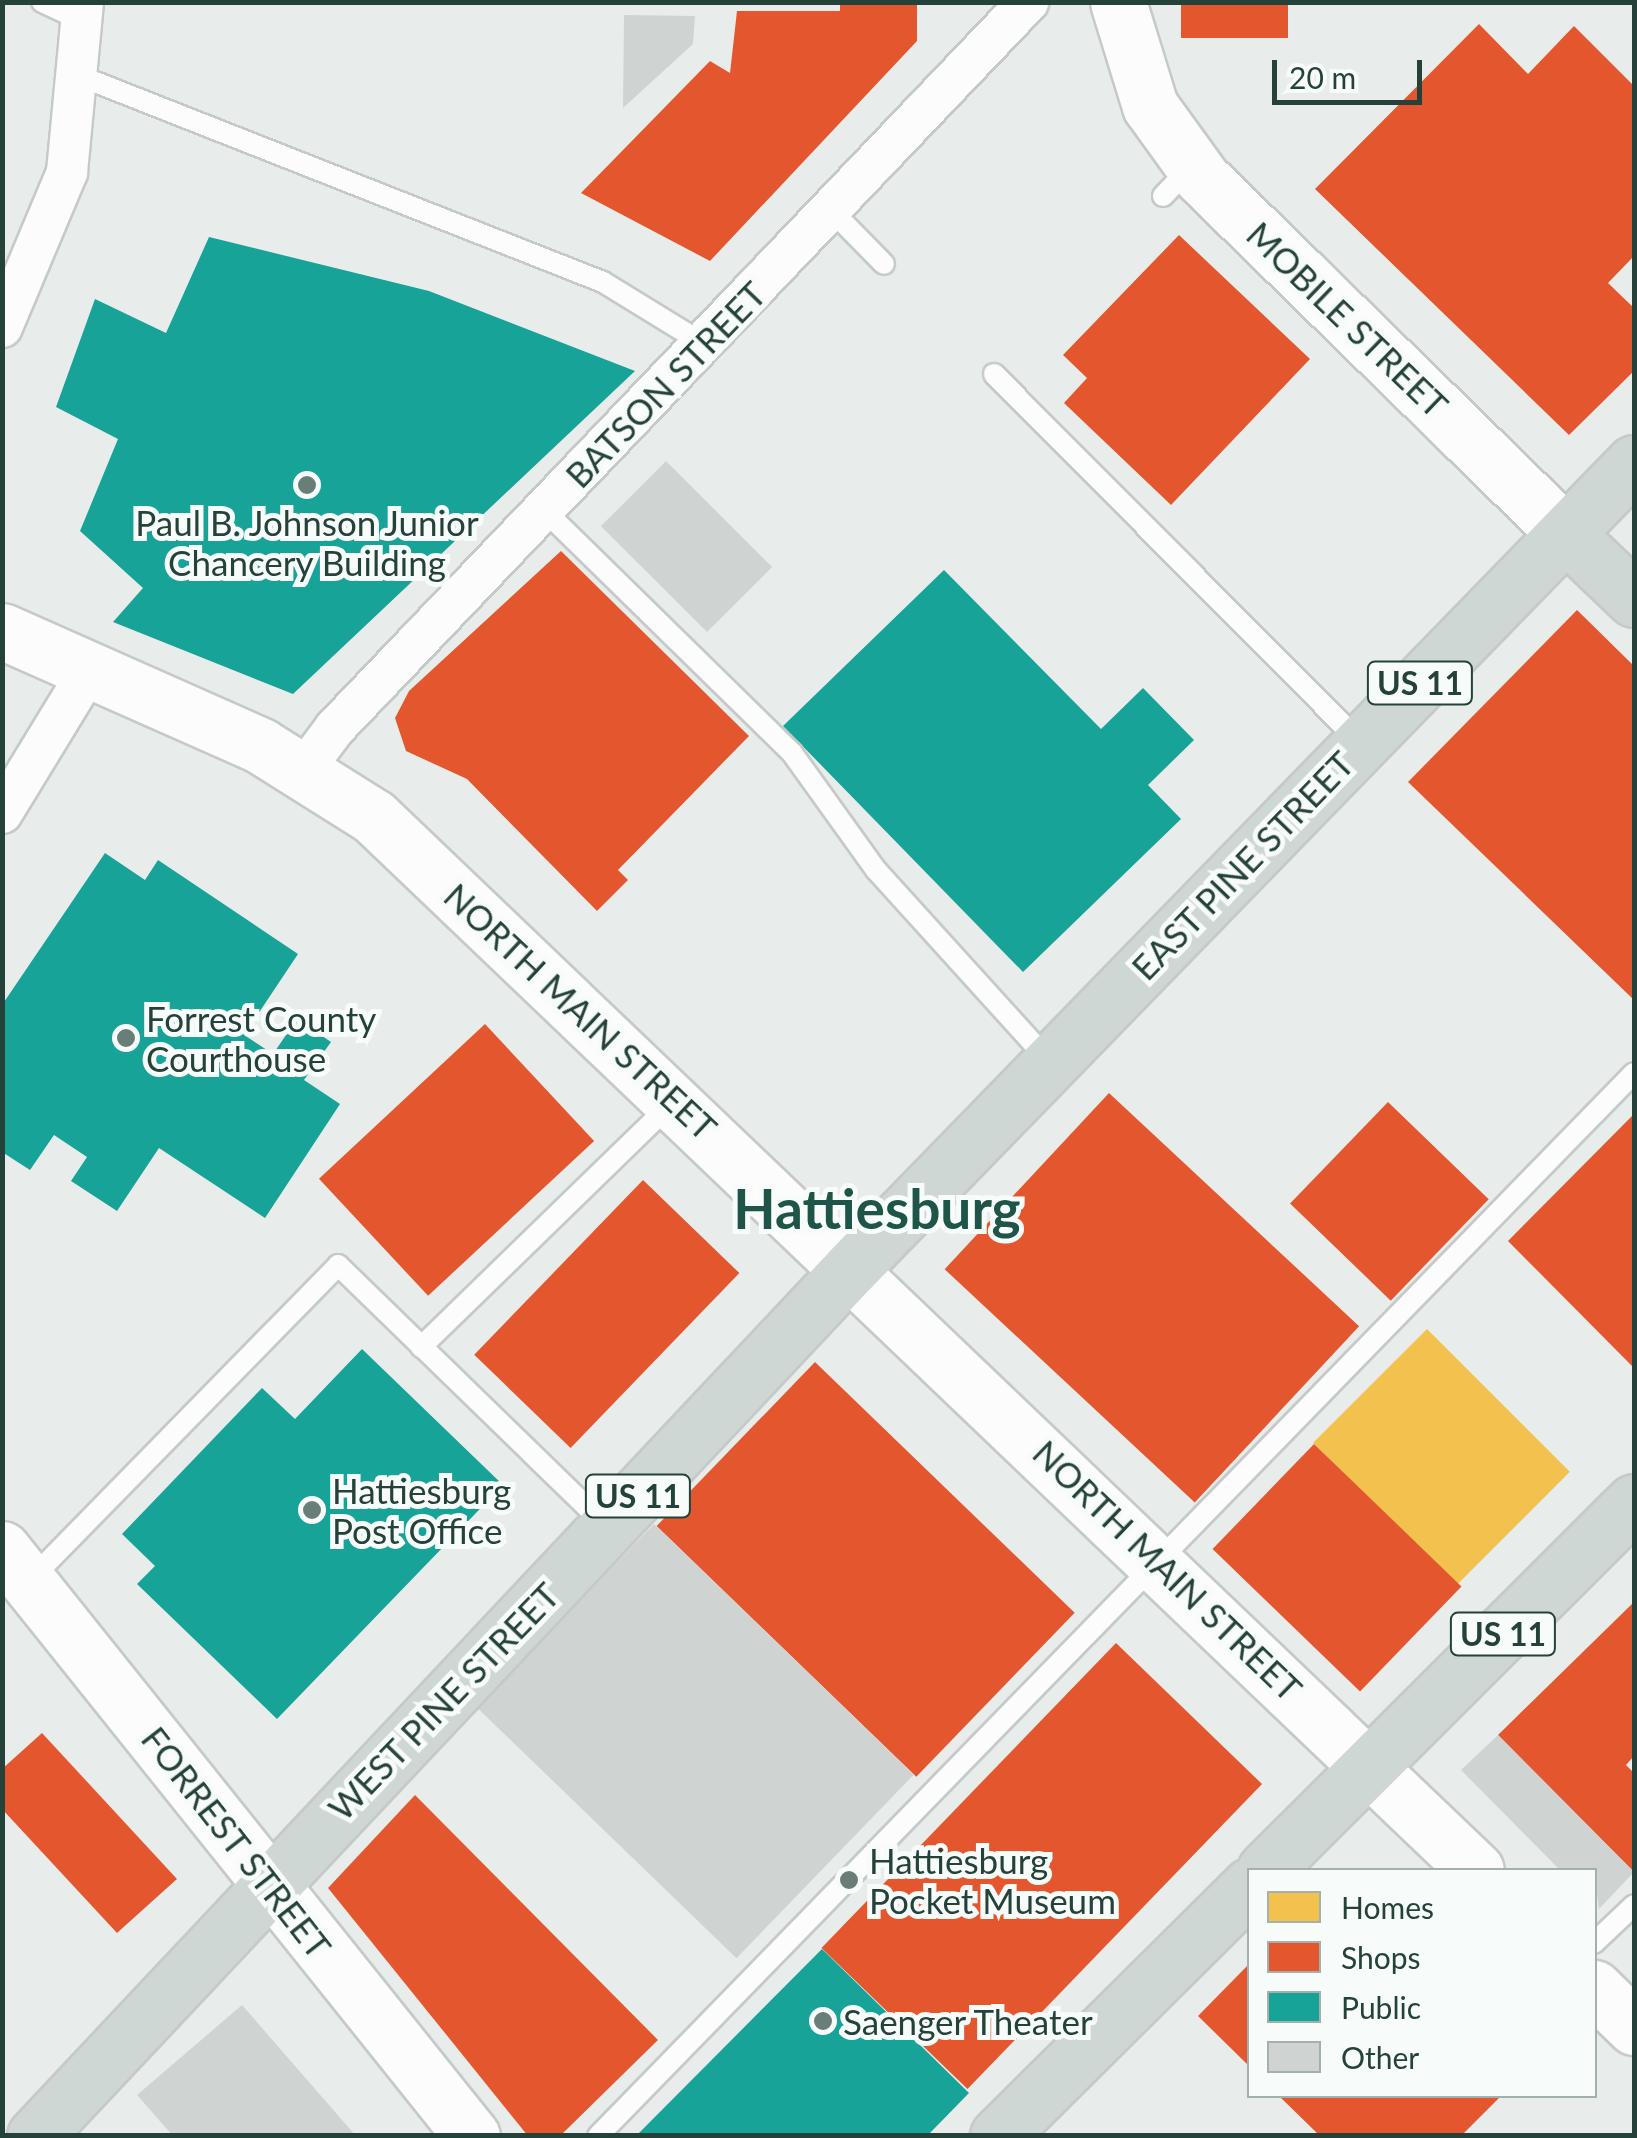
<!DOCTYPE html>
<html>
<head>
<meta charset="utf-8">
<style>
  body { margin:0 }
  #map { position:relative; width:1637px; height:2138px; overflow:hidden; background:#e8edeb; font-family:Lato,sans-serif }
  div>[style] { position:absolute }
  .homes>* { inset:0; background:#f2c14e; transform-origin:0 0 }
  .shops>* { inset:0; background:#e4572e; transform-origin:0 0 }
  .public>* { inset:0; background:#17a398 }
  .building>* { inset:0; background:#cfd4d2; transform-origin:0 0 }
  .roads { filter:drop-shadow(2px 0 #c5cac8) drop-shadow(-2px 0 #c5cac8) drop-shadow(0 2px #c5cac8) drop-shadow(0 -2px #c5cac8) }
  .lane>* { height:20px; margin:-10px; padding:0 10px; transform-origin:10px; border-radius:10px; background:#fcfcfc }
  .street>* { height:40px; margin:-20px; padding:0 20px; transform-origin:20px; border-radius:20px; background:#fcfcfc }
  .secondary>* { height:55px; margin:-27.5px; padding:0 27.5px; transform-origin:27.5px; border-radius:27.5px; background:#fcfcfc }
  .primary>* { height:55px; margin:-27.5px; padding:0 27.5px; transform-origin:27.5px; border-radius:27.5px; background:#cfd7d5 }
  .dots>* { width:28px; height:28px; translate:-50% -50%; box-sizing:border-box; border:5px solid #f7fbf9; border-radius:50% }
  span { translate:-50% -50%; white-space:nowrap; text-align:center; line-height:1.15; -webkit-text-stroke:10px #f7fbf9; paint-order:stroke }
  .shield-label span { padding:2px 8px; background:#f7fbf9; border:2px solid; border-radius:8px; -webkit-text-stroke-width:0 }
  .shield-label { font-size:32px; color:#24423a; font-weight:700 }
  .street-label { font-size:35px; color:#24423a }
  .poi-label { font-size:35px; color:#24423a }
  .left { translate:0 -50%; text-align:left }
  .town-label { font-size:55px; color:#1f5548; font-weight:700 }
  .frame { position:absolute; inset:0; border:5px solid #24423a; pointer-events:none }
  .legend { position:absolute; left:1247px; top:1868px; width:350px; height:230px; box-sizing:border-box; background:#f7fbf9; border:2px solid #a3b1ad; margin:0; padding:12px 18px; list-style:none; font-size:30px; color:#24423a }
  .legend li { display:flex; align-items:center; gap:20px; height:50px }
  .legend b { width:50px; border:2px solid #a3b1ad }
  .scale { position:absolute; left:1272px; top:60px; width:150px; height:45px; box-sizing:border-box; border:5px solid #24423a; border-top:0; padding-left:12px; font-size:30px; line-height:35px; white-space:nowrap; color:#24423a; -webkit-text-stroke:8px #f7fbf9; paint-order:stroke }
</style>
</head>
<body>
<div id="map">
  <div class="homes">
    <i style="left:1427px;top:1329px;width:202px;height:161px;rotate:45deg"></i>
  </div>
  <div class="shops">
    <i style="clip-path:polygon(840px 2px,917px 2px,917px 41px,710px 261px,581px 193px,710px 61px,730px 73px,737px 11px,840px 11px)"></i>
    <i style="left:1181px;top:2px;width:107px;height:36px"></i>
    <i style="clip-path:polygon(1479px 24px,1528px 74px,1574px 26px,1634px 86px,1634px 256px,1608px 283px,1634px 308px,1634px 371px,1569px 435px,1315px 189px)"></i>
    <i style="clip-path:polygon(1179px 235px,1310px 359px,1171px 505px,1064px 403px,1087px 378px,1063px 355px)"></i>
    <i style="clip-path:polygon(561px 551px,749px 736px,618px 870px,628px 880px,597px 911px,467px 779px,406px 751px,395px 718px,409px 691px)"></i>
    <i style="clip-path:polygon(1577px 610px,1634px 666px,1634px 1000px,1408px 782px)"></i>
    <i style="left:485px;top:1024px;width:160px;height:227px;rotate:47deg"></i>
    <i style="left:1109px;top:1093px;width:342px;height:241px;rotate:43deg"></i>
    <i style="left:1388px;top:1102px;width:140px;height:141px;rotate:44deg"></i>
    <i style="clip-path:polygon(1634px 1114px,1634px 1368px,1508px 1241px)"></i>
    <i style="left:643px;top:1180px;width:134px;height:243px;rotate:44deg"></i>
    <i style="left:815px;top:1362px;width:361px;height:228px;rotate:44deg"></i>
    <i style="left:1314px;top:1444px;width:205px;height:146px;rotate:44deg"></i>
    <i style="clip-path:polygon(1634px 1602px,1634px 1756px,1626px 1765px,1634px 1773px,1634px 1872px,1498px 1735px)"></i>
    <i style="left:1116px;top:1643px;width:203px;height:424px;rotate:44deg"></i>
    <i style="clip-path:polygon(42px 1733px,177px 1879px,117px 1933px,2px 1809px,2px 1769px)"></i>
    <i style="clip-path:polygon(415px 1795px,658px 2040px,560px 2136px,528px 2136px,328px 1888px)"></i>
    <i style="clip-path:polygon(1250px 1963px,1250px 2067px,1198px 2016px)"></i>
    <i style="clip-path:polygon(1279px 2096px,1501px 2096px,1461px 2136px,1320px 2136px)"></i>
  </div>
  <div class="public">
    <i style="clip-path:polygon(209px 237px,429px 291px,635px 371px,293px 694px,113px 622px,143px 588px,80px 531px,118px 439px,56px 407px,95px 299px,166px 333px)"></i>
    <i style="clip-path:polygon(944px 570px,1101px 729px,1143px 688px,1194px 740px,1148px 785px,1181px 819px,1023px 972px,783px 726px)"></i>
    <i style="clip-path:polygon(105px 853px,145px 880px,158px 860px,298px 954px,244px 1035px,273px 1054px,297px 1019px,331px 1042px,304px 1080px,340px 1104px,265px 1218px,159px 1148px,117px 1211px,71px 1181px,87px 1157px,54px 1135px,30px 1170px,2px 1152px,2px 1005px)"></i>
    <i style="clip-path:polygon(362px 1349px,503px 1485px,277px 1719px,137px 1584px,155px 1566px,122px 1534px,262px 1388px,295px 1419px)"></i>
    <i style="clip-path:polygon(822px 1949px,969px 2093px,927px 2136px,636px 2136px)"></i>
  </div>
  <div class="building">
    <i style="clip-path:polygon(624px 15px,695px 16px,693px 44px,623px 108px)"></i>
    <i style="left:666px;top:461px;width:150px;height:92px;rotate:45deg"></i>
    <i style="left:654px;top:1524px;width:361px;height:255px;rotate:44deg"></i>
    <i style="clip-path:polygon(1498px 1735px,1634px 1872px,1599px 1909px,1594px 1870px,1560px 1870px,1461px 1770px)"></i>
    <i style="clip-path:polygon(242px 2005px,356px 2136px,173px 2136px,137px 2095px)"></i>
  </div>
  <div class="roads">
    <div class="lane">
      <i style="left:42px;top:2px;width:45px;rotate:24.9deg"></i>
      <i style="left:80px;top:76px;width:562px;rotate:21.5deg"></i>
      <i style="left:603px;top:282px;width:119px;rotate:31.5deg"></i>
      <i style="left:1163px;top:196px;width:40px;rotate:-46deg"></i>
      <i style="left:832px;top:211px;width:74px;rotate:45.5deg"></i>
      <i style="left:994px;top:374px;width:519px;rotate:45.16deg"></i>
      <i style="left:544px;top:510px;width:347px;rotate:44.4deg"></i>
      <i style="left:792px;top:753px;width:144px;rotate:54.3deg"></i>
      <i style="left:876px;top:870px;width:258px;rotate:47.8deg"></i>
      <i style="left:421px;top:1347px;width:347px;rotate:-44.2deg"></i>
      <i style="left:29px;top:1581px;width:442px;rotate:-45.6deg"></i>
      <i style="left:338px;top:1265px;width:374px;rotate:44.2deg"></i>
      <i style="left:1594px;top:1943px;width:55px;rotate:-43.5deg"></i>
      <i style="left:598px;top:2136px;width:1484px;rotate:-45.74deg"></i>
    </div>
    <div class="street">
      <i style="left:2px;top:327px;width:168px;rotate:-67.2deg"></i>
      <i style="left:67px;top:172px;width:171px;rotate:-84.6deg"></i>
      <i style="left:305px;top:768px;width:50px;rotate:-53.1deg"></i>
      <i style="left:335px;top:728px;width:1004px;rotate:-46.33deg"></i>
      <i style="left:2px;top:813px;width:169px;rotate:-58.6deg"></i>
    </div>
    <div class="secondary">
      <i style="left:1118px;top:2px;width:109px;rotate:72.9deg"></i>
      <i style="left:1150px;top:106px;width:89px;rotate:54.2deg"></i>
      <i style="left:1202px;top:178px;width:509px;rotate:44.36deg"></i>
      <i style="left:2px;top:631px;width:283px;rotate:23.9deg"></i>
      <i style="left:261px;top:746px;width:133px;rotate:32.1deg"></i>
      <i style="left:374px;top:817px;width:1524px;rotate:43.7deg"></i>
      <i style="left:2px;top:1549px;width:752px;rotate:51.32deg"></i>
      <i style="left:1594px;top:1988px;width:56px;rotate:44.3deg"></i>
    </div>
    <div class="primary">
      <i style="left:1566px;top:534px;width:94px;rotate:43.7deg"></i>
      <i style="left:1265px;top:1870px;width:521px;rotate:-44.92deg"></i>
      <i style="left:35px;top:2136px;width:1191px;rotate:-46.77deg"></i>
      <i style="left:851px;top:1268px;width:1123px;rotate:-45.79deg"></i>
      <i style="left:998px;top:2136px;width:355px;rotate:-44.8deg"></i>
    </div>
  </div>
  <div class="dots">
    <i style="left:307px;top:485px;background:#697e78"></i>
    <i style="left:126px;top:1038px;background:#697e78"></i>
    <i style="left:312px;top:1510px;background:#697e78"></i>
    <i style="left:849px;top:1880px;background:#697e78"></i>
    <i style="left:823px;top:2021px;background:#697e78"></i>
  </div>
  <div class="shield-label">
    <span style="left:1420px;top:683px">US 11</span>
    <span style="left:638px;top:1496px">US 11</span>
    <span style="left:1503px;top:1634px">US 11</span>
  </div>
  <div class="street-label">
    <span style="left:1348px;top:319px;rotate:44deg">MOBILE STREET</span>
    <span style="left:665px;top:384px;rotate:-46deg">BATSON STREET</span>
    <span style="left:1242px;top:865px;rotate:-46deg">EAST PINE STREET</span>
    <span style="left:581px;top:1011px;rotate:43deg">NORTH MAIN STREET</span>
    <span style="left:1168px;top:1570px;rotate:44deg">NORTH MAIN STREET</span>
    <span style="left:443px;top:1701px;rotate:-46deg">WEST PINE STREET</span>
    <span style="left:237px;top:1842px;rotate:52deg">FORREST STREET</span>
  </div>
  <div class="poi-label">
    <span style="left:307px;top:542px">Paul B. Johnson Junior<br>Chancery Building</span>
    <span class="left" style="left:146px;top:1038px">Forrest County<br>Courthouse</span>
    <span class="left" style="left:332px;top:1510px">Hattiesburg<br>Post Office</span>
    <span class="left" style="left:869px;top:1880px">Hattiesburg<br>Pocket Museum</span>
    <span class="left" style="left:843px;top:2021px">Saenger Theater</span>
  </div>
  <div class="town-label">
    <span style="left:877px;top:1209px">Hattiesburg</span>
  </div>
  <div class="frame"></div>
  <ul class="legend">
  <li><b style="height:28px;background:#f2c14e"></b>Homes</li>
  <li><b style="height:28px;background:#e4572e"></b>Shops</li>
  <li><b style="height:28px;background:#17a398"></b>Public</li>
  <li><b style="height:28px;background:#cfd4d2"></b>Other</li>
  </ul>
  <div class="scale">20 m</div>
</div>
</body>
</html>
